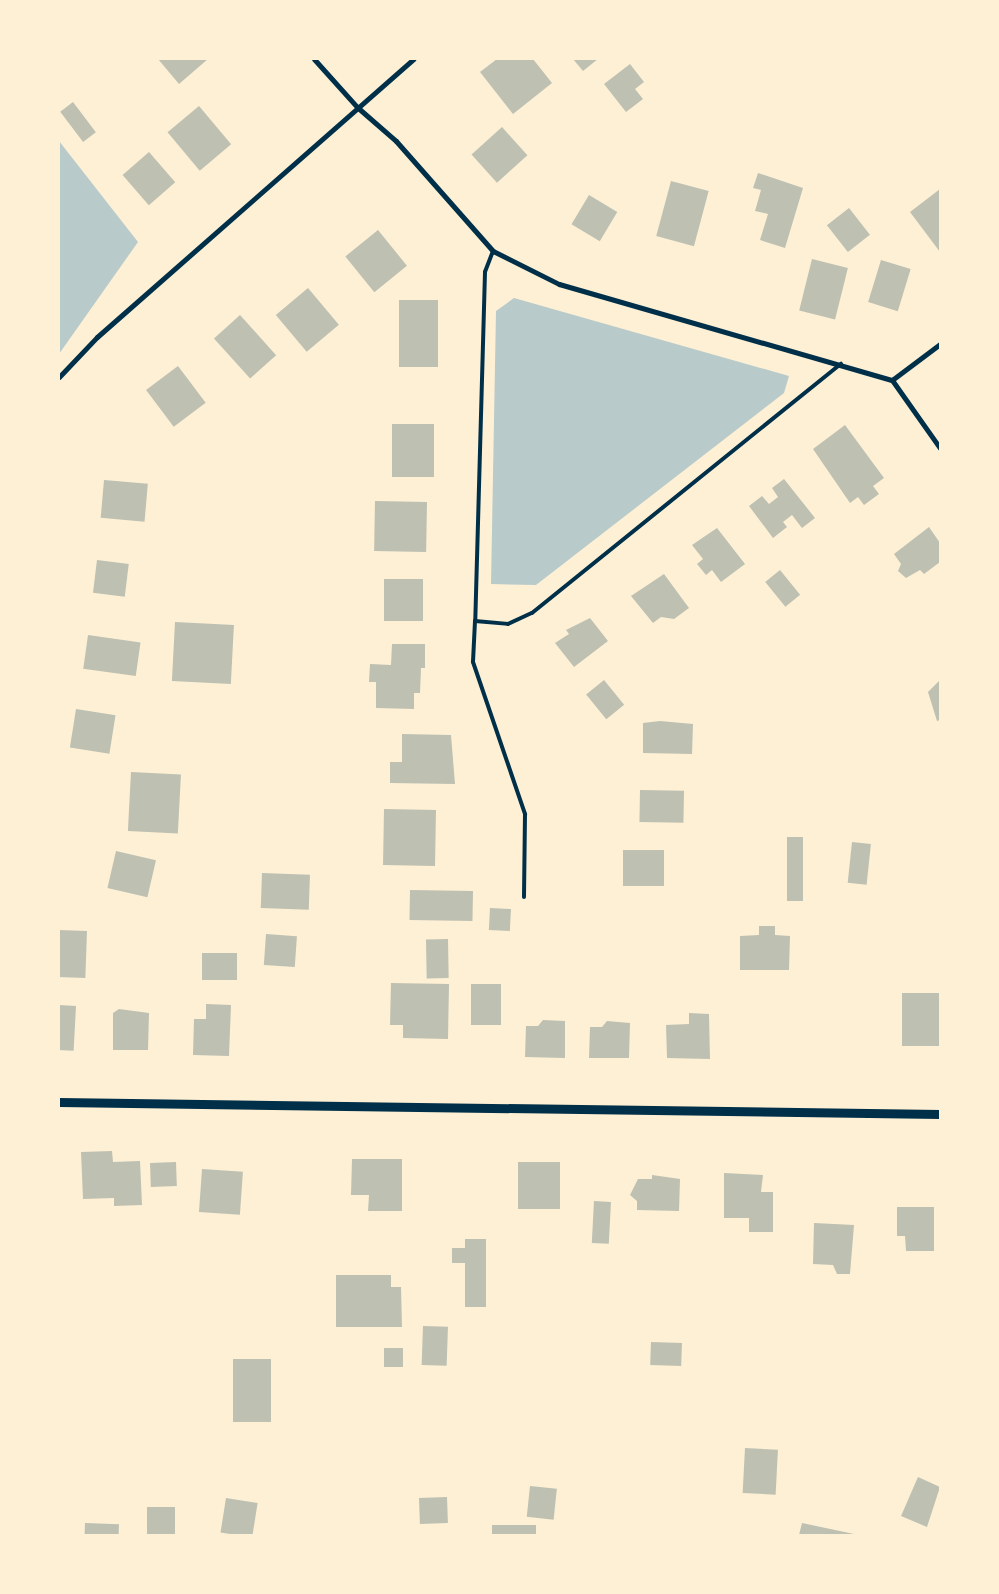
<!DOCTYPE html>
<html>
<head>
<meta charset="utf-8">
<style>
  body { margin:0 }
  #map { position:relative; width:999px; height:1594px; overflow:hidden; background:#fdf0d5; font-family:"PT Serif",serif }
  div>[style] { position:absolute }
  .green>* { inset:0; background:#b9caca }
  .building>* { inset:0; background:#bec0b2; transform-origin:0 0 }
  .service>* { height:4px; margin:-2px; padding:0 2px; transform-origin:2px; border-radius:2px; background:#003049 }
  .minor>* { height:5px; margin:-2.5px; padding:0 2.5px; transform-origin:2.5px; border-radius:2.5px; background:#003049 }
  .tertiary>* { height:9px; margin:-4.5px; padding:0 4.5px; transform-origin:4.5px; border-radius:4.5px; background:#003049 }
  span { translate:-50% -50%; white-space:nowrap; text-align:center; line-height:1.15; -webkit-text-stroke:4px #fdf0d5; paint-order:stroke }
  .frame { position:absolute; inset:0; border:60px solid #fdf0d5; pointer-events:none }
</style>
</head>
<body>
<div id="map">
  <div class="green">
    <i style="clip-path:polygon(59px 141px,138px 242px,59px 354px)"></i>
    <i style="clip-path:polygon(514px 298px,789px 376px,784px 393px,536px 585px,491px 584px,496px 311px)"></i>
  </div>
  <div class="building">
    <i style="clip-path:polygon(158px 59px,208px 59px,179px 84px)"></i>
    <i style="clip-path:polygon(497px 59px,533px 59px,552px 83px,513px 114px,480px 72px)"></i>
    <i style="clip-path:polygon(573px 59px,598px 59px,583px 71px)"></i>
    <i style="clip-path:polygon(630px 64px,644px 82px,635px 89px,643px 99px,626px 112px,604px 84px)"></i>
    <i style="left:73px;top:102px;width:38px;height:16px;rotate:53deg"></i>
    <i style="left:199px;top:106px;width:50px;height:41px;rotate:50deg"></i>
    <i style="left:502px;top:127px;width:38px;height:41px;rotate:48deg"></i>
    <i style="left:149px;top:152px;width:40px;height:35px;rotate:49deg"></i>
    <i style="clip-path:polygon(758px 173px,803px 188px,785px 248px,760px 240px,768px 214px,755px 211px,761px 190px,753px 188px)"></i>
    <i style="left:671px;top:181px;width:39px;height:57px;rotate:15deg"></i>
    <i style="clip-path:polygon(940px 189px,940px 252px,910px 212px)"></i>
    <i style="left:589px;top:195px;width:33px;height:34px;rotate:31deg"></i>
    <i style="left:849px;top:208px;width:34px;height:28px;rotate:52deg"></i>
    <i style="left:378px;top:230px;width:46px;height:42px;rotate:51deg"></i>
    <i style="left:812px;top:259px;width:37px;height:53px;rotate:14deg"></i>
    <i style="left:881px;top:260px;width:31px;height:44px;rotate:17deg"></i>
    <i style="left:308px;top:288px;width:48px;height:42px;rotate:50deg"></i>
    <i style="left:399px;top:300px;width:39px;height:67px"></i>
    <i style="left:240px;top:315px;width:54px;height:35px;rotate:48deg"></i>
    <i style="left:178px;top:366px;width:46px;height:40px;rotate:53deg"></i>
    <i style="left:392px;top:424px;width:42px;height:53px"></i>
    <i style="clip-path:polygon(845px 425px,884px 478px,873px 486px,879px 494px,864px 505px,858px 497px,850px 503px,813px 449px)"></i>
    <i style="clip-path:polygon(784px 479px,815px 518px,802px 528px,792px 515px,783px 522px,787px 527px,773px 538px,749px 506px,762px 496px,769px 504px,778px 497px,772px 488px)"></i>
    <i style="left:104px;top:480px;width:44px;height:38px;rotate:5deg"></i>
    <i style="left:375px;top:501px;width:52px;height:50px;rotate:1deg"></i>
    <i style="clip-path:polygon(929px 527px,940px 543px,940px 562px,924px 574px,920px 570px,906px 578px,898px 571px,901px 564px,894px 554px)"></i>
    <i style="clip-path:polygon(717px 528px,745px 564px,721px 582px,712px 570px,706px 575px,697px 564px,703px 559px,692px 545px)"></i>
    <i style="left:97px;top:560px;width:32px;height:33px;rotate:7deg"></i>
    <i style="left:780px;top:570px;width:32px;height:19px;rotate:51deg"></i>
    <i style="clip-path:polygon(664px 574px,689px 608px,674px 619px,661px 617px,653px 623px,631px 596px)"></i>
    <i style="left:384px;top:579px;width:39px;height:42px"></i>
    <i style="clip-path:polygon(590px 618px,608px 641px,574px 667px,555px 643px,569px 634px,566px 630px)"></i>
    <i style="left:175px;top:622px;width:59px;height:59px;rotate:3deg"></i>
    <i style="left:88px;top:635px;width:53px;height:34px;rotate:8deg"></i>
    <i style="clip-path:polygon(392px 644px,425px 644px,425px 668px,421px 668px,420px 693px,414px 693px,414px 709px,376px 708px,376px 682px,369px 682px,370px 664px,391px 665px)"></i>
    <i style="left:604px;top:680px;width:32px;height:23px;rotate:51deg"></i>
    <i style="clip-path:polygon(940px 680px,940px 720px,937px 721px,928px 692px)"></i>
    <i style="left:76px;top:709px;width:40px;height:39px;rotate:9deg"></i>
    <i style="clip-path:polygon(660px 721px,693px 724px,692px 754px,643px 753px,643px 723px)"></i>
    <i style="clip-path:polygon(402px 734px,451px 735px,455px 784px,390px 783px,390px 762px,402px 762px)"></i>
    <i style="left:131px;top:772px;width:50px;height:59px;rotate:3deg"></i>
    <i style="left:640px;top:790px;width:44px;height:32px;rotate:1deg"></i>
    <i style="left:384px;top:809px;width:52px;height:56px;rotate:1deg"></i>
    <i style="left:787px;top:837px;width:16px;height:64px"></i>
    <i style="left:852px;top:842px;width:19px;height:41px;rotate:6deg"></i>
    <i style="left:623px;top:850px;width:41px;height:36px"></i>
    <i style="left:116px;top:851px;width:41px;height:38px;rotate:13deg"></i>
    <i style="left:262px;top:873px;width:48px;height:35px;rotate:2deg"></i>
    <i style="left:410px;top:890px;width:63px;height:30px;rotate:1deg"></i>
    <i style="left:490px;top:908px;width:21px;height:22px;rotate:3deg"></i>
    <i style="clip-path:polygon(759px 926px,775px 926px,775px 935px,790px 936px,789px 970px,740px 970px,740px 936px,759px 935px)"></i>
    <i style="left:59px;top:930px;width:28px;height:47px;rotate:2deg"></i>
    <i style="left:266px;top:934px;width:31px;height:31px;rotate:4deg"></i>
    <i style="left:448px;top:939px;width:39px;height:22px;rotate:89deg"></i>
    <i style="left:237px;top:953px;width:27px;height:35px;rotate:90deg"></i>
    <i style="clip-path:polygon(391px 983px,449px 984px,448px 1039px,403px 1038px,403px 1025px,390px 1025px)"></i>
    <i style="left:471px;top:984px;width:30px;height:41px"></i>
    <i style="left:902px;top:993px;width:38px;height:53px"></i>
    <i style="clip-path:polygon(206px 1004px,231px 1005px,229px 1056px,193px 1055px,194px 1019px,206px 1019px)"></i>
    <i style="left:59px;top:1005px;width:17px;height:45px;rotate:3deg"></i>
    <i style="clip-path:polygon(119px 1009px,149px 1013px,148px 1050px,113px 1050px,113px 1013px)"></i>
    <i style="clip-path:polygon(689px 1013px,709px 1014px,710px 1059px,667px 1058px,666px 1025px,689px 1024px)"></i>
    <i style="clip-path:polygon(543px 1020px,565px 1021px,565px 1058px,525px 1057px,526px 1026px,538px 1026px)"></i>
    <i style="clip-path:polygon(607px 1021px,630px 1023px,629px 1058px,589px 1058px,590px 1027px,602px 1027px)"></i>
    <i style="clip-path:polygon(112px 1151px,113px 1162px,140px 1161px,142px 1205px,114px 1206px,114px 1198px,83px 1199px,81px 1152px)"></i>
    <i style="clip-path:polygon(352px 1159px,402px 1159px,402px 1211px,368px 1211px,369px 1195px,351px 1195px)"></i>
    <i style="left:176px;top:1162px;width:24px;height:26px;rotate:88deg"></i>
    <i style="left:518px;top:1162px;width:42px;height:47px"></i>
    <i style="left:202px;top:1169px;width:41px;height:43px;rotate:4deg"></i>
    <i style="clip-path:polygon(724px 1173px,763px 1175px,761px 1192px,773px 1192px,773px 1232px,749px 1232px,749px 1218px,724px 1218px)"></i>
    <i style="clip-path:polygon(652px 1175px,680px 1179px,679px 1211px,637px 1210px,637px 1201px,630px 1195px,638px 1179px,652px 1179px)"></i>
    <i style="left:594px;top:1201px;width:17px;height:42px;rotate:3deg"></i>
    <i style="clip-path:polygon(897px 1207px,934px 1207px,934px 1251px,906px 1251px,905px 1236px,897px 1236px)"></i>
    <i style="clip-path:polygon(814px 1223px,854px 1225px,850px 1274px,837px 1274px,833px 1265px,813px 1264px)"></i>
    <i style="clip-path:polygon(465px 1239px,486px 1239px,486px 1307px,465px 1307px,465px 1263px,452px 1263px,452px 1248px,465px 1248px)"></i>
    <i style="clip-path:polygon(336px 1275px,391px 1275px,391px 1287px,401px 1287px,402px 1327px,336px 1327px)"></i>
    <i style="left:423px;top:1326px;width:25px;height:39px;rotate:2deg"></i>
    <i style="left:651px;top:1342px;width:31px;height:23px;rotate:2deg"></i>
    <i style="left:384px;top:1348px;width:19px;height:19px"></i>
    <i style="left:233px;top:1359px;width:38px;height:63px"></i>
    <i style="left:745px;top:1448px;width:33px;height:45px;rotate:3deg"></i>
    <i style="clip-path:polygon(918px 1477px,940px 1487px,927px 1527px,901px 1516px)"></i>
    <i style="left:530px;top:1486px;width:27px;height:31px;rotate:6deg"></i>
    <i style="left:447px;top:1497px;width:26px;height:28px;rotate:88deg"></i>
    <i style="left:226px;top:1498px;width:32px;height:35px;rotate:9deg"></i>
    <i style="left:147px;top:1507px;width:28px;height:28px"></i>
    <i style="left:85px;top:1523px;width:34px;height:12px;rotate:2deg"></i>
    <i style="clip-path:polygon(802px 1523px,854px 1534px,854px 1535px,799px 1535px)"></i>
    <i style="left:492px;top:1525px;width:44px;height:10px"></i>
  </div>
  <div class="service">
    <i style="left:493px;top:251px;width:22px;rotate:111deg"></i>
    <i style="left:485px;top:272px;width:349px;rotate:91.6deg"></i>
    <i style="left:475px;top:621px;width:33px;rotate:5deg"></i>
    <i style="left:508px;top:624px;width:26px;rotate:-25deg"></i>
    <i style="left:532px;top:613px;width:397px;rotate:-38.9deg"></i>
    <i style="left:475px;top:621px;width:41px;rotate:92.8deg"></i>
    <i style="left:473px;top:662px;width:161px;rotate:71.1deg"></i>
    <i style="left:525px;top:814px;width:83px;rotate:90.7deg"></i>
  </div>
  <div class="minor">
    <i style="left:314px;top:59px;width:64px;rotate:48.1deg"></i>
    <i style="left:357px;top:107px;width:52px;rotate:41.1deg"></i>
    <i style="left:396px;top:141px;width:147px;rotate:48.6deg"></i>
    <i style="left:493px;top:251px;width:74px;rotate:26.6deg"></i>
    <i style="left:559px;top:284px;width:347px;rotate:16.1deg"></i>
    <i style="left:892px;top:380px;width:83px;rotate:54.8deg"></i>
    <i style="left:59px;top:377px;width:55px;rotate:-46.5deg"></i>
    <i style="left:97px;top:337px;width:421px;rotate:-41.3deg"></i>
    <i style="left:892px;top:380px;width:60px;rotate:-36.9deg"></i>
  </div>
  <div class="tertiary">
    <i style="left:59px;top:1102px;width:881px;rotate:0.78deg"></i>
  </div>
  <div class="frame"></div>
</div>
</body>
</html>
